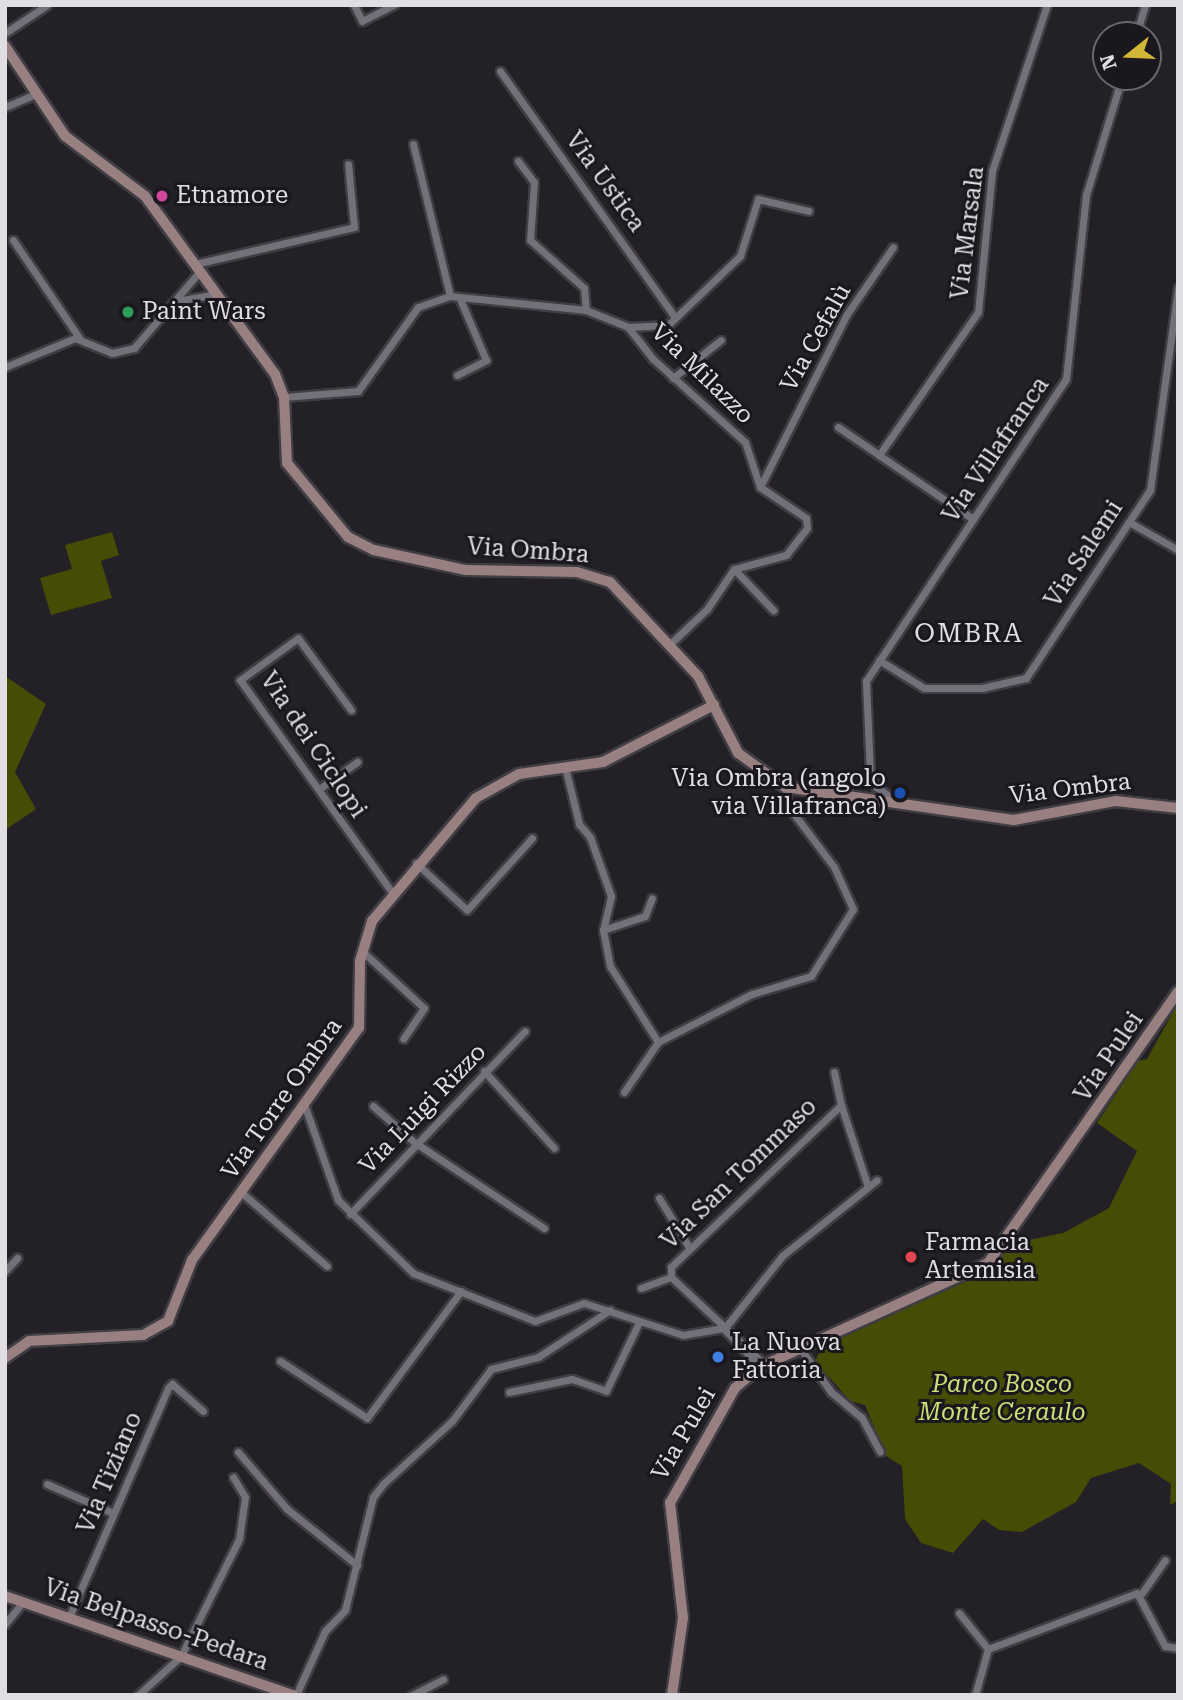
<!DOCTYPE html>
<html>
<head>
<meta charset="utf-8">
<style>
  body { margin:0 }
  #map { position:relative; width:1183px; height:1700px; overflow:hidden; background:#232028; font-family:"Roboto Serif",serif }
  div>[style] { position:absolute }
  .green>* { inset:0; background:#444d03 }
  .roads { filter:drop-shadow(2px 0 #403d43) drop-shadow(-2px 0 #403d43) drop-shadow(0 2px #403d43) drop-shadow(0 -2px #403d43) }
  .street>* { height:7px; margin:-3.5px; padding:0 3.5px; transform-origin:3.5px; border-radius:3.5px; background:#73707a }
  .secondary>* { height:10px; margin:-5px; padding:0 5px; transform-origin:5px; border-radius:5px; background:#987f80 }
  .dots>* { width:19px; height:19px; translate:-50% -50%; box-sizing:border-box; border:4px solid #1a171f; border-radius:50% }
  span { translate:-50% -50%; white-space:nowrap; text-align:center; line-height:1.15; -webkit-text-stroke:6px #1a171f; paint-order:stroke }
  .street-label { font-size:24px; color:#e0dee3 }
  .poi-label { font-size:24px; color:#e0dee3 }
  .left { translate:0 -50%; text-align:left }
  .right { translate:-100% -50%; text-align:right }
  .park-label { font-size:24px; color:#cedf78; font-style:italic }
  .neighbourhood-label { font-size:26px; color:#e0dee3; letter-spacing:2px }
  .frame { position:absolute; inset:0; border:7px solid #e0dee3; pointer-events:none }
  .north { position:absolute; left:1092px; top:21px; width:70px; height:70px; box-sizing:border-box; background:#1a171f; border:2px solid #69676d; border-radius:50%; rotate:252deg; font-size:19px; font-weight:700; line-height:28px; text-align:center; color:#e0dee3 }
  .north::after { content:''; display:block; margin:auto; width:24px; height:32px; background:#d2b736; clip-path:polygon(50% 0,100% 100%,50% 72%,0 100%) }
</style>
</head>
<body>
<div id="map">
  <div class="green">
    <i style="clip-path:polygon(112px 532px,119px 555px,101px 561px,112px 598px,51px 615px,40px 578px,72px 569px,65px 545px)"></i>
    <i style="clip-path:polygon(5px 676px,46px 704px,15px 772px,36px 809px,5px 830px)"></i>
    <i style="clip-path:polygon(1178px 1003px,1178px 1501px,1170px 1505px,1171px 1484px,1139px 1463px,1091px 1478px,1076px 1502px,1022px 1532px,999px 1530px,983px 1519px,953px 1553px,921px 1543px,905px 1519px,902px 1466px,886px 1456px,865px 1405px,850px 1401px,815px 1361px,823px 1346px,983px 1274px,1013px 1243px,1063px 1233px,1109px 1208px,1137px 1151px,1097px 1123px,1138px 1061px,1147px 1059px)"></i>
  </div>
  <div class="roads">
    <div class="street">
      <i style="left:354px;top:5px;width:18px;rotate:63deg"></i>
      <i style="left:362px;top:21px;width:36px;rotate:-27deg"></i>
      <i style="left:5px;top:33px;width:50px;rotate:-33.7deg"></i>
      <i style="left:1136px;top:35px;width:31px;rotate:-73deg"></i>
      <i style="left:500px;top:71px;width:302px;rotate:54.6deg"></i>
      <i style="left:5px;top:107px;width:34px;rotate:-23deg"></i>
      <i style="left:413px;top:144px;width:156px;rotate:76.3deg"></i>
      <i style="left:518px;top:161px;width:26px;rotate:53deg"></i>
      <i style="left:534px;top:182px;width:58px;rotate:93.9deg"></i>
      <i style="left:530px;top:240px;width:72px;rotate:41.6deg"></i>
      <i style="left:584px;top:288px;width:22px;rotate:85deg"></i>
      <i style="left:13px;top:240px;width:120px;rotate:55.9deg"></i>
      <i style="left:195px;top:264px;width:163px;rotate:-13.1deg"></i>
      <i style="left:354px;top:227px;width:63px;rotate:-95.4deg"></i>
      <i style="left:176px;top:301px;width:42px;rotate:-9.7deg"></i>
      <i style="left:628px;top:327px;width:41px;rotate:52deg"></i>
      <i style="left:653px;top:359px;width:124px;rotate:42.1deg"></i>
      <i style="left:745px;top:442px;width:47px;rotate:71.6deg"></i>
      <i style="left:760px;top:487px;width:55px;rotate:34deg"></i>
      <i style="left:806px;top:518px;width:10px;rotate:84deg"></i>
      <i style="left:807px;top:528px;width:34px;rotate:128deg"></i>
      <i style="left:786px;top:555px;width:54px;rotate:164.9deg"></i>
      <i style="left:734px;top:569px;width:48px;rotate:124deg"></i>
      <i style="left:707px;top:609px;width:50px;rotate:136.6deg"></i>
      <i style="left:5px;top:367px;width:76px;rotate:-22.5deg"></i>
      <i style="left:75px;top:338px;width:40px;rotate:22deg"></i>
      <i style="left:112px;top:353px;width:23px;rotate:-13deg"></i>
      <i style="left:134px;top:348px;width:101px;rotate:-49.4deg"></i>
      <i style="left:457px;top:375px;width:33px;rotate:-27deg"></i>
      <i style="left:486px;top:360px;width:66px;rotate:-113.1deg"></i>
      <i style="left:673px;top:378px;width:61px;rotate:-38.4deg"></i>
      <i style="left:284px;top:397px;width:74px;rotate:-4.6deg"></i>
      <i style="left:358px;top:391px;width:103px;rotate:-54.5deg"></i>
      <i style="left:418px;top:307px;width:34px;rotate:-19deg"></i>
      <i style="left:450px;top:296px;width:137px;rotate:5.9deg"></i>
      <i style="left:586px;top:310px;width:45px;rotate:22deg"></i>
      <i style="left:628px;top:327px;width:40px;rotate:-2.9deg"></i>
      <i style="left:668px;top:325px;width:100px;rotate:-43.8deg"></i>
      <i style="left:740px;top:256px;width:60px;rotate:-72.5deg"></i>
      <i style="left:758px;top:199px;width:52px;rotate:13.2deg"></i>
      <i style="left:838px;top:427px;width:50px;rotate:34.3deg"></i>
      <i style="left:760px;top:487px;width:194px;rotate:-63.3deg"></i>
      <i style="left:847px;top:314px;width:81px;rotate:-55.5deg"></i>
      <i style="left:973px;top:519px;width:114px;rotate:-145.8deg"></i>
      <i style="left:879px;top:455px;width:174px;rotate:-55.3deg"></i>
      <i style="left:978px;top:312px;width:142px;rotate:-84.3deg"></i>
      <i style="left:992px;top:171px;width:175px;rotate:-71.7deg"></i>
      <i style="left:1129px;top:522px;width:56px;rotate:29.7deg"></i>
      <i style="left:734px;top:569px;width:57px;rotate:46.4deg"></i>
      <i style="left:879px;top:660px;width:53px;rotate:31.9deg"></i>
      <i style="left:924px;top:688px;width:58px"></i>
      <i style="left:982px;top:688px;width:45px;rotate:-12.8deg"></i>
      <i style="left:1026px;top:678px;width:225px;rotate:-56.6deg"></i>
      <i style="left:1150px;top:490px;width:204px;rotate:-82.1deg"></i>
      <i style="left:351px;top:710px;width:89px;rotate:-126.4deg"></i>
      <i style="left:298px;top:638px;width:72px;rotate:144.1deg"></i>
      <i style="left:240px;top:680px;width:261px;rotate:54.4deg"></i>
      <i style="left:566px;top:771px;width:55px;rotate:76.2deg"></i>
      <i style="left:579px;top:824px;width:17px;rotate:50deg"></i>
      <i style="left:590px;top:837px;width:63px;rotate:70.4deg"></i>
      <i style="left:611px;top:896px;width:35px;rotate:103deg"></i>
      <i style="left:603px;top:930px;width:37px;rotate:79deg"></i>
      <i style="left:610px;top:966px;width:90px;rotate:57.7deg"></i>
      <i style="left:319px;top:789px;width:47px;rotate:-35.4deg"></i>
      <i style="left:902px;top:805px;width:32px;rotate:-145deg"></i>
      <i style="left:876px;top:787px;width:14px;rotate:-115deg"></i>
      <i style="left:870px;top:774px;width:93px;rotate:-92.5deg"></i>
      <i style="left:866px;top:681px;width:362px;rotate:-56.5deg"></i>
      <i style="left:1066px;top:379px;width:185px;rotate:-83.8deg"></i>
      <i style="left:1086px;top:195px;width:123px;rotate:-73deg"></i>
      <i style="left:416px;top:863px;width:69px;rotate:42.7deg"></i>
      <i style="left:467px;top:910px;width:97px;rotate:-47.9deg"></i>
      <i style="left:603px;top:930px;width:44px;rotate:-18.4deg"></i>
      <i style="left:645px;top:916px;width:19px;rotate:-69deg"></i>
      <i style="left:362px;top:951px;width:84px;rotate:42.6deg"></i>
      <i style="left:424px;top:1008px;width:37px;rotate:124deg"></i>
      <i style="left:658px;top:1042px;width:106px;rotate:-27.1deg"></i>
      <i style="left:752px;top:994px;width:62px;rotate:-17deg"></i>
      <i style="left:811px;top:976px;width:79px;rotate:-57.9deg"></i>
      <i style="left:853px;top:909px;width:46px;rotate:-114.3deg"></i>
      <i style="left:834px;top:867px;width:76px;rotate:-127deg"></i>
      <i style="left:788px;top:806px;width:19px;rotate:-99deg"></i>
      <i style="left:484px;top:1071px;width:104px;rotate:47.7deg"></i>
      <i style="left:834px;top:1072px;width:34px;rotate:78deg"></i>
      <i style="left:624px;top:1092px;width:60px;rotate:-55.8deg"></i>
      <i style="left:304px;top:1104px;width:102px;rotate:70.5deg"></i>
      <i style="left:338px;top:1200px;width:105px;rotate:44.2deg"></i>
      <i style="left:413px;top:1273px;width:131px;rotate:21.5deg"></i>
      <i style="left:535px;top:1321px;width:52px;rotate:-20.2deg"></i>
      <i style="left:584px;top:1303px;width:104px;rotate:17.9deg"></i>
      <i style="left:683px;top:1335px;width:41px;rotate:-9.9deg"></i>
      <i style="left:723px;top:1328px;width:54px;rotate:46.5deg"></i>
      <i style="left:373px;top:1106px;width:55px;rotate:41.3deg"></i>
      <i style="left:414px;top:1142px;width:156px;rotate:33.5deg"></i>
      <i style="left:868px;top:1187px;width:11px;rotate:-38deg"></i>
      <i style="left:242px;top:1193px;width:112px;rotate:40.7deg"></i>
      <i style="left:659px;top:1198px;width:57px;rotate:58.5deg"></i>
      <i style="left:350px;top:1214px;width:253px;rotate:-46.3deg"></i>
      <i style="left:5px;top:1271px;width:18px;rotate:-47deg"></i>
      <i style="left:641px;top:1288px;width:32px;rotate:-20deg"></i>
      <i style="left:728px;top:1324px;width:87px;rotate:-51.5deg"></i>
      <i style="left:782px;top:1256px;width:110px;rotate:-38.7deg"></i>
      <i style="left:868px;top:1187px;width:86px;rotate:-108.2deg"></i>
      <i style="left:841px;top:1105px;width:235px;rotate:136.4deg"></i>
      <i style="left:671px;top:1267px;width:10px;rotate:90deg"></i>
      <i style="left:671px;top:1277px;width:129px;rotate:43.1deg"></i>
      <i style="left:800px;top:1348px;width:54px;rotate:54.8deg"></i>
      <i style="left:831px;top:1392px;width:40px;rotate:40deg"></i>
      <i style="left:862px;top:1418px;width:38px;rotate:62deg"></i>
      <i style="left:280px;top:1361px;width:104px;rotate:33.2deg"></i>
      <i style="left:367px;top:1418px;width:158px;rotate:-53.5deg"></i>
      <i style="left:509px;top:1392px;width:64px;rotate:-11.7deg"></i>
      <i style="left:572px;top:1379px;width:36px;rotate:19deg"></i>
      <i style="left:606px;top:1391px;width:76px;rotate:-64.4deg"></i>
      <i style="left:238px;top:1452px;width:75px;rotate:49.3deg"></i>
      <i style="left:287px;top:1509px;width:90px;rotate:38.7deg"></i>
      <i style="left:47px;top:1484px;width:72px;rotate:23.7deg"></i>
      <i style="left:1142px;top:1593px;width:40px;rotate:-55.1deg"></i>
      <i style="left:959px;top:1613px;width:46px;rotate:51.1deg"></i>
      <i style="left:69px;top:1617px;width:249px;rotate:-66.6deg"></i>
      <i style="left:168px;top:1388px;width:6px;rotate:-45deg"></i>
      <i style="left:172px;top:1384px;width:41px;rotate:41.1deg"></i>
      <i style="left:5px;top:1624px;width:28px;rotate:-51deg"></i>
      <i style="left:138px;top:1695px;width:58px;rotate:-42.2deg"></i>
      <i style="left:181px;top:1656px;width:131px;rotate:-63.6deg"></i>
      <i style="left:239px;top:1539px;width:42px;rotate:-81.9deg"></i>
      <i style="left:245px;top:1497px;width:23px;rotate:-121deg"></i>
      <i style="left:296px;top:1695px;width:70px;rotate:-65.6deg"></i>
      <i style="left:325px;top:1631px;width:29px;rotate:-46deg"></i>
      <i style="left:345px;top:1610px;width:116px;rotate:-76.1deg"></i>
      <i style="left:373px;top:1497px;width:16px;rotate:-52deg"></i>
      <i style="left:383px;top:1484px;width:93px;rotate:-42.4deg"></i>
      <i style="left:452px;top:1421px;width:65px;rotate:-53.1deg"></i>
      <i style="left:491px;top:1369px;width:49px;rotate:-14.3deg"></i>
      <i style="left:538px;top:1357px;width:86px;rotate:-33.1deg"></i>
      <i style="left:412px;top:1695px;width:35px;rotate:-27deg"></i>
      <i style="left:975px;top:1695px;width:48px;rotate:-74.2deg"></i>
      <i style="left:988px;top:1649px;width:159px;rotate:-20.6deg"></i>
      <i style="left:1137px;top:1593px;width:60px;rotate:62.2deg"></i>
      <i style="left:1165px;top:1646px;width:13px;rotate:9deg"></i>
    </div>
    <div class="secondary">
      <i style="left:5px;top:46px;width:108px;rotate:56.3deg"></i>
      <i style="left:65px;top:136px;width:100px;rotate:36.9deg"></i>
      <i style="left:145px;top:196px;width:220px;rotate:53.9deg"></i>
      <i style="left:275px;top:374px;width:25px;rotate:69deg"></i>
      <i style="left:284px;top:397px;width:66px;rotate:87.4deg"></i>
      <i style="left:287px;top:463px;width:96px;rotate:50.5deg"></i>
      <i style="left:348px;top:537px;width:29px;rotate:27deg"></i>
      <i style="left:374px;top:550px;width:94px;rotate:12.3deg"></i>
      <i style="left:466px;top:570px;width:111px;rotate:1deg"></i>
      <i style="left:577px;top:572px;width:34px;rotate:17deg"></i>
      <i style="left:610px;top:582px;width:129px;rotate:46.9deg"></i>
      <i style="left:698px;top:676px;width:87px;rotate:62.5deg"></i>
      <i style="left:738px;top:753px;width:58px;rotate:35.9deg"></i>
      <i style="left:785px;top:787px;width:231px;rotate:8.2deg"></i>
      <i style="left:1014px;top:820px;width:104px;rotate:-10.6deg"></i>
      <i style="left:1116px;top:801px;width:62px;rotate:6.4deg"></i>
      <i style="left:5px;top:1358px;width:29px;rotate:-35deg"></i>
      <i style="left:29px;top:1341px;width:114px;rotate:-3deg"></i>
      <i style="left:143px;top:1335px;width:29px;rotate:-29deg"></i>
      <i style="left:168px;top:1321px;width:66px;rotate:-68.5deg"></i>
      <i style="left:192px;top:1260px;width:286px;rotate:-54.3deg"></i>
      <i style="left:359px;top:1028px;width:67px;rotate:-89.1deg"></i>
      <i style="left:360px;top:961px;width:42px;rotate:-73.3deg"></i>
      <i style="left:372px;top:921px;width:161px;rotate:-49.8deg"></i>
      <i style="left:476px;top:798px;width:49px;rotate:-29.2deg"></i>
      <i style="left:519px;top:774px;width:85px;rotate:-8.1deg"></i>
      <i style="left:603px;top:762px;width:125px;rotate:-27.2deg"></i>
      <i style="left:5px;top:1596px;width:305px;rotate:19deg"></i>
      <i style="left:672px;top:1695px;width:78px;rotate:-81.9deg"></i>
      <i style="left:683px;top:1618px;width:116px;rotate:-96.4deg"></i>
      <i style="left:670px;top:1503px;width:132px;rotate:-60.5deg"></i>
      <i style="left:735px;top:1388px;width:33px;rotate:-40deg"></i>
      <i style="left:760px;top:1367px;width:251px;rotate:-24.5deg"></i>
      <i style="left:988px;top:1263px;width:331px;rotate:-55deg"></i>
    </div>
  </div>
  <div class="dots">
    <i style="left:162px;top:196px;background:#d1479c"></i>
    <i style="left:128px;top:312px;background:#2e9e5b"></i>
    <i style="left:900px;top:793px;background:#1a4fb4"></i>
    <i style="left:911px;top:1257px;background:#e0444e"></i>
    <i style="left:718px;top:1357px;background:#3f7fe0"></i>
  </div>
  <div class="street-label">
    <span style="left:605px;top:182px;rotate:54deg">Via Ustica</span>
    <span style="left:968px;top:233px;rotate:-83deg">Via Marsala</span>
    <span style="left:816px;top:338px;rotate:-61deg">Via Cefalù</span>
    <span style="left:702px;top:374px;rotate:44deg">Via Milazzo</span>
    <span style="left:996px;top:450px;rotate:-56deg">Via Villafranca</span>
    <span style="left:528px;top:551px;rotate:4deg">Via Ombra</span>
    <span style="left:1084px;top:554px;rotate:-57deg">Via Salemi</span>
    <span style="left:313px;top:745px;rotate:56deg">Via dei Ciclopi</span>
    <span style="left:1070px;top:789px;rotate:-7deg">Via Ombra</span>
    <span style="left:1109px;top:1057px;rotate:-56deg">Via Pulei</span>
    <span style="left:282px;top:1099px;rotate:-55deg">Via Torre Ombra</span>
    <span style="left:423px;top:1109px;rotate:-46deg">Via Luigi Rizzo</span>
    <span style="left:739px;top:1174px;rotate:-44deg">Via San Tommaso</span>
    <span style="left:684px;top:1434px;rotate:-60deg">Via Pulei</span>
    <span style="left:110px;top:1473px;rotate:-67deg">Via Tiziano</span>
    <span style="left:156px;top:1625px;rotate:19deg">Via Belpasso-Pedara</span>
  </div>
  <div class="poi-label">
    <span class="left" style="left:176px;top:196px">Etnamore</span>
    <span class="left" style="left:142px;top:312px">Paint Wars</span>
    <span class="right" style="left:886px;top:793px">Via Ombra (angolo<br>via Villafranca)</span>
    <span class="left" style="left:925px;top:1257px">Farmacia<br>Artemisia</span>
    <span class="left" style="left:732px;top:1357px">La Nuova<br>Fattoria</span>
  </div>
  <div class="park-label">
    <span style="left:1002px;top:1399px">Parco Bosco<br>Monte Ceraulo</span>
  </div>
  <div class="neighbourhood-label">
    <span style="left:969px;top:634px">OMBRA</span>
  </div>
  <div class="frame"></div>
  <div class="north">N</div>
</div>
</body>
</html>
